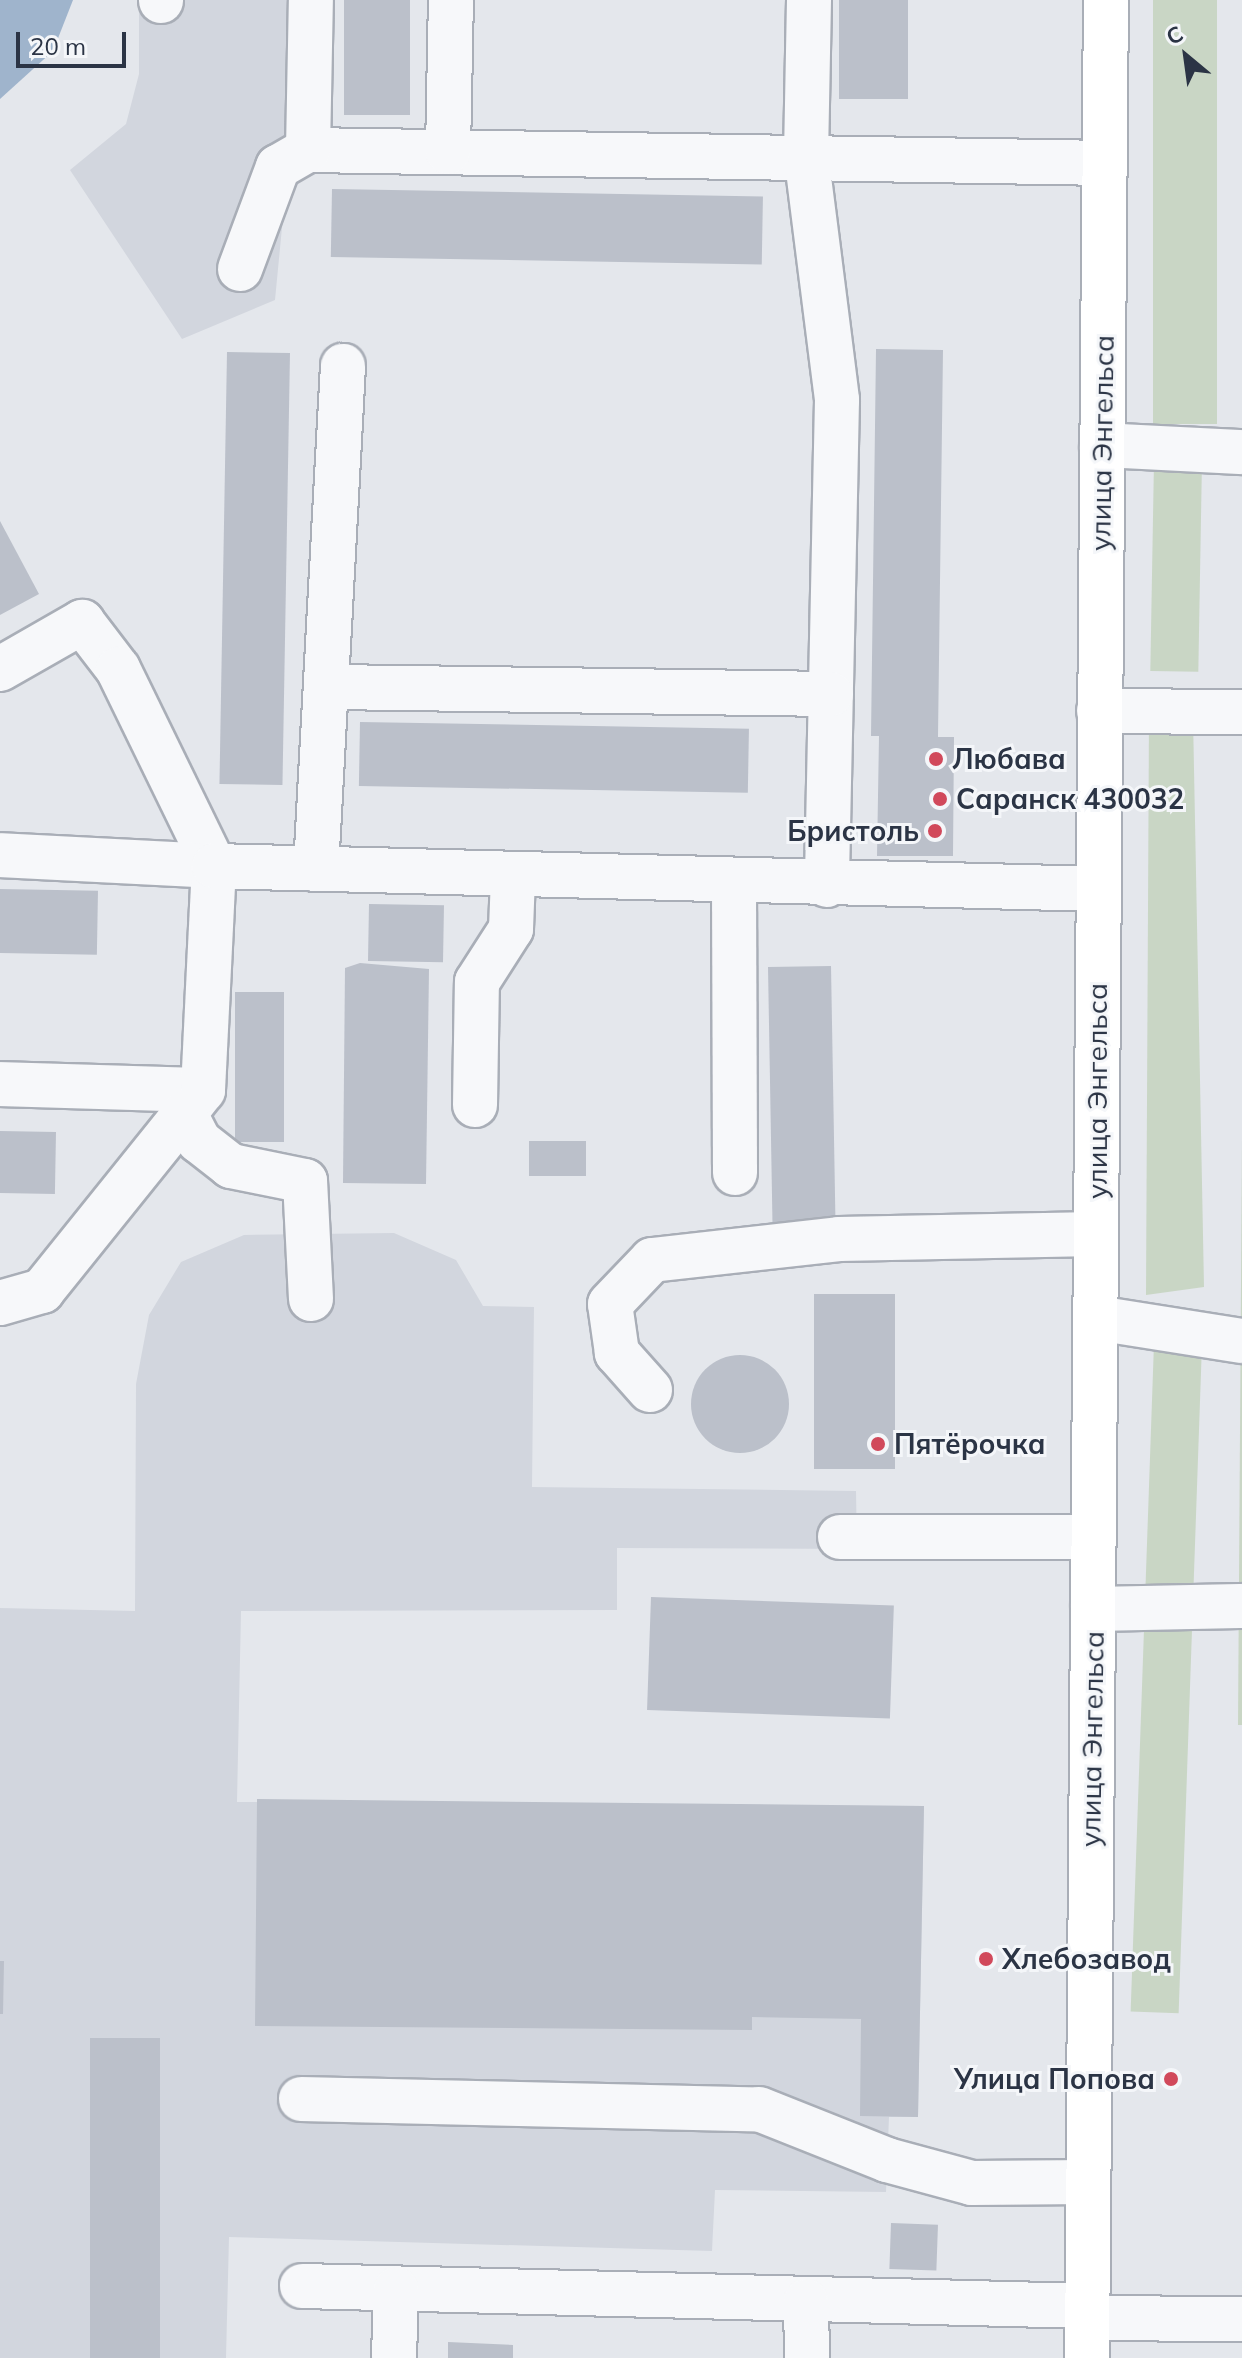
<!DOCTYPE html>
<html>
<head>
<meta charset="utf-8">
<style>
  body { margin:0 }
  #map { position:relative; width:1242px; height:2358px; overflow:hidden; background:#e4e7ec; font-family:Mulish,sans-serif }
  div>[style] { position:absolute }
  .built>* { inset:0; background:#d2d6de }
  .green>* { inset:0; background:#c9d6c5; transform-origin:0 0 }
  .water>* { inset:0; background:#9fb4cc }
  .building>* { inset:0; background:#bbc0ca; transform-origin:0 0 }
  .round { border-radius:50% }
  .roads { filter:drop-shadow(2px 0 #a9aeb7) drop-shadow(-2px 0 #a9aeb7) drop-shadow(0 2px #a9aeb7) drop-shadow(0 -2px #a9aeb7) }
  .minor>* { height:44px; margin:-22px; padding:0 22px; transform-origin:22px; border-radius:22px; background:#f7f8fa }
  .major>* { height:44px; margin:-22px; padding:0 22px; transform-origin:22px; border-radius:22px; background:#fff }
  .dots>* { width:22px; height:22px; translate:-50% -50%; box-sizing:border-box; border:4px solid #f4f6f9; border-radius:50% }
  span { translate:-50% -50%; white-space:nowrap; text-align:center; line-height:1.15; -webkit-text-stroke:6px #f4f6f9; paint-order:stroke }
  .street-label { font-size:28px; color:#2b3445 }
  .poi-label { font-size:28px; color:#2b3445; font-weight:700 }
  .left { translate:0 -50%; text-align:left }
  .right { translate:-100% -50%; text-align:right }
  .north { position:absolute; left:1146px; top:16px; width:80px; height:80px; -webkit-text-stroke:6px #f4f6f9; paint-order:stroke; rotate:331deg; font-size:22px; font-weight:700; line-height:32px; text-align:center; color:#2b3445 }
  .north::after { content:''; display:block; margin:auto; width:28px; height:36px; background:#2b3445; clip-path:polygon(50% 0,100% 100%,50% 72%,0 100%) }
  .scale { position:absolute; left:16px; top:32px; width:110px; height:36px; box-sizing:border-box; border:4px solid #2b3445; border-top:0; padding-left:10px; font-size:24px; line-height:28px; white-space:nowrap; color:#2b3445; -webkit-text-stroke:6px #f4f6f9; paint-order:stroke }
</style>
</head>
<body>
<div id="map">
  <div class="built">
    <i style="clip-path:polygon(139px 0,304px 0,275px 300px,182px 339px,70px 170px,126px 124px,139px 74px)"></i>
    <i style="clip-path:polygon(394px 1233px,456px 1260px,483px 1306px,534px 1307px,532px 1487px,856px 1491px,857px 1549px,617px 1548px,617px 1610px,241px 1611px,237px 1802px,924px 1806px,918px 2117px,889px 2117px,886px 2192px,715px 2190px,712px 2251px,229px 2237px,226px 2358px,0 2358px,0 1608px,135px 1611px,136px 1384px,149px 1315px,181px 1262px,244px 1235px)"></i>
  </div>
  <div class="green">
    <i style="left:1153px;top:0;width:64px;height:424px"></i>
    <i style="left:1154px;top:460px;width:48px;height:211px;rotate:1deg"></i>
    <i style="clip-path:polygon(1149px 714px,1193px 717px,1204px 1287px,1146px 1295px)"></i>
    <i style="clip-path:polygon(1242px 1137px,1242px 1725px,1238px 1725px)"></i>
    <i style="left:1154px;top:1343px;width:48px;height:669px;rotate:2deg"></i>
  </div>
  <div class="water">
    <i style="clip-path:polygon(0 0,73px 0,53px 51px,0 99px)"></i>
  </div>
  <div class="building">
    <i style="left:344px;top:0;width:66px;height:115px"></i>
    <i style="left:839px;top:0;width:69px;height:99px"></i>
    <i style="left:332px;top:189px;width:431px;height:68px;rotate:1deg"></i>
    <i style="clip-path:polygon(876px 349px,943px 350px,938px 737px,954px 737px,953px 856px,877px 856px,879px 736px,871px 736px)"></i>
    <i style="left:227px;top:352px;width:63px;height:432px;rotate:1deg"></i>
    <i style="clip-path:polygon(0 521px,39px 594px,0 615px)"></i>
    <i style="left:360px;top:722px;width:389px;height:64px;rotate:1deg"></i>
    <i style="left:0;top:889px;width:98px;height:64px;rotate:1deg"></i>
    <i style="left:369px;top:904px;width:75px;height:57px;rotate:1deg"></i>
    <i style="clip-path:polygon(360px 963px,429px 969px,426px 1184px,343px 1183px,345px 968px)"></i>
    <i style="left:831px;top:966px;width:260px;height:63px;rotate:89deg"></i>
    <i style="left:235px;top:992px;width:49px;height:150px"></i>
    <i style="left:0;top:1131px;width:56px;height:62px;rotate:1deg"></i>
    <i style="left:529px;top:1141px;width:57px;height:35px"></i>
    <i style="left:895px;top:1294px;width:175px;height:81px;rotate:90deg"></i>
    <i class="round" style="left:691px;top:1355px;width:98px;height:98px"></i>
    <i style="left:651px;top:1597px;width:243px;height:113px;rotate:2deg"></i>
    <i style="clip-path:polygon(257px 1799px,924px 1806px,918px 2117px,860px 2116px,861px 2019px,752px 2017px,752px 2030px,255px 2026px)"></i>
    <i style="clip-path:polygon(0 1961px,4px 1961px,3px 2014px,0 2014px)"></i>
    <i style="left:90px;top:2038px;width:70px;height:320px"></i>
    <i style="left:891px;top:2223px;width:47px;height:46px;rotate:2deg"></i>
    <i style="clip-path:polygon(448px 2342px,513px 2345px,513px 2358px,448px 2358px)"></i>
  </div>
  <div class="roads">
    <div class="minor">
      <i style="left:809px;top:0;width:154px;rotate:91.1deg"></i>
      <i style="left:806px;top:154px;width:248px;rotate:82.8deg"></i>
      <i style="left:837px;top:400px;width:485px;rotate:91.2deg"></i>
      <i style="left:161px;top:1px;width:1px;rotate:-90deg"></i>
      <i style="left:308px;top:150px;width:797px;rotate:0.93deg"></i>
      <i style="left:448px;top:152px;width:152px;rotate:-88.9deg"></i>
      <i style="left:240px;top:269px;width:109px;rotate:-69.6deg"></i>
      <i style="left:278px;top:167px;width:34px;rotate:-30deg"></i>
      <i style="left:308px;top:150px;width:150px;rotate:-88.9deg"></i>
      <i style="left:1102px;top:445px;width:140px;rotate:2.9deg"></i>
      <i style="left:0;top:669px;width:95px;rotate:-29.8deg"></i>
      <i style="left:82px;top:622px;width:59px;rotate:52.5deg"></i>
      <i style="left:118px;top:669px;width:219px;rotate:64deg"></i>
      <i style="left:214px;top:866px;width:214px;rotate:-177.1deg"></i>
      <i style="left:331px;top:687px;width:500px;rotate:0.8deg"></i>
      <i style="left:1099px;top:711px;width:143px;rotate:0.4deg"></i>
      <i style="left:316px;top:869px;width:504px;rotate:-86.93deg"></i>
      <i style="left:734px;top:884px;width:289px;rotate:89.8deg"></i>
      <i style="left:0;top:1084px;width:203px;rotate:1.7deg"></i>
      <i style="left:475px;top:1105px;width:123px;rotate:-89.1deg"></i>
      <i style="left:477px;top:982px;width:63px;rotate:-57.3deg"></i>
      <i style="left:511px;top:929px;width:53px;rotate:-87.8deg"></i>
      <i style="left:311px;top:1299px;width:118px;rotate:-92.9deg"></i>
      <i style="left:305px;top:1181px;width:76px;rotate:-168.5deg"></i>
      <i style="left:231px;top:1166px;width:41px;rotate:-142deg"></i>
      <i style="left:199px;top:1141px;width:31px;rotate:-117deg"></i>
      <i style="left:185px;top:1113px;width:29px;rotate:-52deg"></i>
      <i style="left:203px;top:1090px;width:224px;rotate:-87.2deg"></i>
      <i style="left:214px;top:866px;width:885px;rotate:1.49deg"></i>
      <i style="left:0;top:1303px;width:44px;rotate:-15.9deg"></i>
      <i style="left:42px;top:1291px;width:228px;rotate:-51.2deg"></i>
      <i style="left:1096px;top:1318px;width:148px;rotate:9deg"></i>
      <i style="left:650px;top:1390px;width:50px;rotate:-131.7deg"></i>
      <i style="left:617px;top:1353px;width:49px;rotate:-98.1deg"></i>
      <i style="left:610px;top:1304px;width:61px;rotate:-46.3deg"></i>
      <i style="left:652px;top:1260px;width:188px;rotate:-6.4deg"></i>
      <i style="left:839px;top:1239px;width:257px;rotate:-1.1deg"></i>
      <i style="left:840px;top:1537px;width:254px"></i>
      <i style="left:1093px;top:1609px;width:149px;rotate:-1.2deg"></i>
      <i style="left:301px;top:2099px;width:458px;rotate:1.3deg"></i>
      <i style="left:759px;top:2109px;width:138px;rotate:21.7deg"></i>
      <i style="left:887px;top:2160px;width:88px;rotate:15.1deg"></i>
      <i style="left:972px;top:2183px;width:116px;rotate:-0.5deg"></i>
      <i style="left:302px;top:2286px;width:786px;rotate:1.46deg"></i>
      <i style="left:806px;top:2301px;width:57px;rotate:89deg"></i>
      <i style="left:1087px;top:2318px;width:155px;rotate:0.4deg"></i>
      <i style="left:394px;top:2358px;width:69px;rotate:-88.3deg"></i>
    </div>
    <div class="major">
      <i style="left:1087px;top:2358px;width:2358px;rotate:-89.54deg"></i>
    </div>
  </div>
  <div class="dots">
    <i style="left:936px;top:759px;background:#d1495b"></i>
    <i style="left:940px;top:799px;background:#d1495b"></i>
    <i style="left:935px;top:831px;background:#d1495b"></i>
    <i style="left:878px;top:1444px;background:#d1495b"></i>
    <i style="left:986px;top:1959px;background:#d1495b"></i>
    <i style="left:1171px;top:2079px;background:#d1495b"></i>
  </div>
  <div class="street-label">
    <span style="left:1102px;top:443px;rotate:-89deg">улица Энгельса</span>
    <span style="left:1097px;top:1091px;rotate:-90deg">улица Энгельса</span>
    <span style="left:1092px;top:1739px;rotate:-89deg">улица Энгельса</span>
  </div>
  <div class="poi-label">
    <span class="left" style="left:952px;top:759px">Любава</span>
    <span class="left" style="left:956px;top:799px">Саранск 430032</span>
    <span class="right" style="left:919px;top:831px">Бристоль</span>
    <span class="left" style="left:894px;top:1444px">Пятёрочка</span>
    <span class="left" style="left:1002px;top:1959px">Хлебозавод</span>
    <span class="right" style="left:1155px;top:2079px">Улица Попова</span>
  </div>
  <div class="north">С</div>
  <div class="scale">20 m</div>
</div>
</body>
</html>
